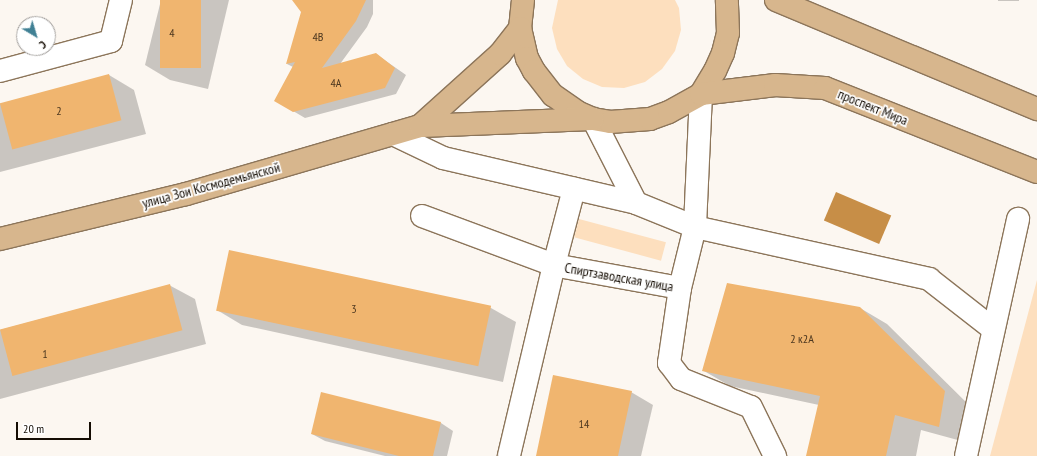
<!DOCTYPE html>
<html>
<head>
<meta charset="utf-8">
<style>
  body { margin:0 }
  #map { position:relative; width:1037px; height:456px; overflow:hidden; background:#fcf7f1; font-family:"PT Sans Narrow",sans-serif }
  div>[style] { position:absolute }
  .green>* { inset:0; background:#fddfbe; transform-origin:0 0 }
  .water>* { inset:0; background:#c78e47; transform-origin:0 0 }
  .shadow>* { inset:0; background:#0003; transform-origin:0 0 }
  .building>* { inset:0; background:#f0b56f; transform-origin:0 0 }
  .roads { filter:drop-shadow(1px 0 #8c755a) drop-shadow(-1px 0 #8c755a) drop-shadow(0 1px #8c755a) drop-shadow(0 -1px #8c755a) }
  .minor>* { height:22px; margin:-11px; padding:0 11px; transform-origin:11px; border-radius:11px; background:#fff }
  .major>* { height:22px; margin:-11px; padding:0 11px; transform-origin:11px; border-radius:11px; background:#d7b68d }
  span { translate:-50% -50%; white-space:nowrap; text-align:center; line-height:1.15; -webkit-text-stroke:3.5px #fff; paint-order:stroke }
  .number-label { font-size:12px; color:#4c371f }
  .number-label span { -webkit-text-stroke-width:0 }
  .street-label { font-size:14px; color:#150d04 }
  .north { position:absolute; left:16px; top:16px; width:40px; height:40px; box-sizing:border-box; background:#fff; border:1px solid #a19e9b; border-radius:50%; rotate:142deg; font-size:11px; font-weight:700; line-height:16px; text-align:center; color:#150d04 }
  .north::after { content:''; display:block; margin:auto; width:14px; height:18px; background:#408094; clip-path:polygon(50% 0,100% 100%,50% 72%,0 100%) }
  .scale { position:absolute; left:16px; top:422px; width:75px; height:18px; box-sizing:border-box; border:2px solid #150d04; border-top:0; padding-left:5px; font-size:12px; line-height:14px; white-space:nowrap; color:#150d04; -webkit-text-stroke:3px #fff; paint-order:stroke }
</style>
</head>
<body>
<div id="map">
  <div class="green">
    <i style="clip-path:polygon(558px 0,675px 0,679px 8px,681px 30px,675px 51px,662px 69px,645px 82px,624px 88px,602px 87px,583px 79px,567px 66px,557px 49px,552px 28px)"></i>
    <i style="left:579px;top:219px;width:90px;height:19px;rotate:15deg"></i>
    <i style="clip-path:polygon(1037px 280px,1037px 456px,990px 456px)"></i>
  </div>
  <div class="water">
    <i style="left:836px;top:192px;width:60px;height:31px;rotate:23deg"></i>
  </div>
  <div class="shadow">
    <i style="clip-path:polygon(161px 0,229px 0,208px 89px,170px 80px,145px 65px)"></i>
    <i style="clip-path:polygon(296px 0,373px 0,373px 14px,367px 27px,340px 64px,376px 54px,406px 75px,396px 94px,305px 118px,276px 101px,293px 67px,287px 64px,302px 12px)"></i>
    <i style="left:998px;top:0;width:21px;height:1px"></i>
    <i style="clip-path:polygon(109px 75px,134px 90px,146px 134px,0 172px,0 104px)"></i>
    <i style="clip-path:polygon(230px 251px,491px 308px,516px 322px,503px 382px,242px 325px,217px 310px)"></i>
    <i style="clip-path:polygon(169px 285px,195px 299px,206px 344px,0 399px,0 330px)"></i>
    <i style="clip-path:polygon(860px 308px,887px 324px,971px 407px,965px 442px,921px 430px,916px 456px,807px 456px,819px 405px,730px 386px,704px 371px)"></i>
    <i style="clip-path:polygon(631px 392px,653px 405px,641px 456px,537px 456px)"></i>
    <i style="clip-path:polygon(441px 423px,453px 431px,447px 456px,385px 456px,325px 441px,312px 434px)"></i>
  </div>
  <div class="building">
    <i style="left:160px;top:0;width:41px;height:68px"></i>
    <i style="clip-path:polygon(292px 0,366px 0,356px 21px,322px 68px,376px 53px,395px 68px,385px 88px,293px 112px,274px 101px,295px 62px,286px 64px,301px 12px)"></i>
    <i style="left:109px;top:74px;width:48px;height:113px;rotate:75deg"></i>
    <i style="left:229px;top:250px;width:268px;height:62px;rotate:12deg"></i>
    <i style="clip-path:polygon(727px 283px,860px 307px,945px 391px,939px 427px,895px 415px,886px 456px,806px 456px,820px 396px,702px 371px)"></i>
    <i style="left:170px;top:284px;width:48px;height:176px;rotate:75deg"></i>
    <i style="clip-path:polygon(553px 375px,632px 391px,618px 456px,536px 456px)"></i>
    <i style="clip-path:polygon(321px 392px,441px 422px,433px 456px,399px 456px,311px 434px)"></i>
  </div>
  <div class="roads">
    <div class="minor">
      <i style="left:0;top:71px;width:115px;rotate:-15.1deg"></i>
      <i style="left:111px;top:41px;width:42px;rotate:-76.3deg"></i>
      <i style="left:701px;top:94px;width:133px;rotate:92.6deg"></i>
      <i style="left:695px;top:227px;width:240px;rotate:12.5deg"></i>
      <i style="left:929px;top:279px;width:81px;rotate:38deg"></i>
      <i style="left:593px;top:119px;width:94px;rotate:62.9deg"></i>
      <i style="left:393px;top:134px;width:55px;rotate:25.6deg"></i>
      <i style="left:443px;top:158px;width:198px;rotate:13.1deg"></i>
      <i style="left:636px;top:203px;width:64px;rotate:22.1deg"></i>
      <i style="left:695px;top:227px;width:63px;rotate:103.8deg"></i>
      <i style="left:680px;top:288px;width:128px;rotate:-169.7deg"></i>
      <i style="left:554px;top:265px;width:196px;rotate:103.3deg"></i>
      <i style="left:422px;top:216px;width:141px;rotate:20.4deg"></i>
      <i style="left:554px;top:265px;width:79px;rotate:-75.3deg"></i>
      <i style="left:680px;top:288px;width:76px;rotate:98.3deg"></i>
      <i style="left:669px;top:363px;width:20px;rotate:53deg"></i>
      <i style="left:681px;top:379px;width:75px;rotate:21.8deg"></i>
      <i style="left:751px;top:407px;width:55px;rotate:63.9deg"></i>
      <i style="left:966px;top:456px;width:243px;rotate:-77.6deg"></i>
    </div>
    <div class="major">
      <i style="left:523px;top:0;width:28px;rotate:96deg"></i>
      <i style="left:520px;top:28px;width:31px;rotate:77deg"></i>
      <i style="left:527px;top:58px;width:15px;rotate:62deg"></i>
      <i style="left:534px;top:71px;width:31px;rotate:52deg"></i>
      <i style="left:553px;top:95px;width:29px;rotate:35deg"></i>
      <i style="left:577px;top:112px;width:17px;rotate:24deg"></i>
      <i style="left:593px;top:119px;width:17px;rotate:10deg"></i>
      <i style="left:610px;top:122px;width:40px;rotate:-4.3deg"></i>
      <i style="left:650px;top:119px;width:20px;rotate:-20deg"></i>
      <i style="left:669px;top:112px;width:37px;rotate:-29deg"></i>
      <i style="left:701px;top:94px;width:27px;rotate:-59deg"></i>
      <i style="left:715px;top:71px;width:20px;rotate:-66deg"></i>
      <i style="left:723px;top:53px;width:21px;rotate:-76deg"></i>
      <i style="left:728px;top:33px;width:33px;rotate:-92deg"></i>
      <i style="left:776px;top:0;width:283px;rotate:22.7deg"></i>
      <i style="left:701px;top:94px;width:75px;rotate:-6.9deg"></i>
      <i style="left:775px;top:85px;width:50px;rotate:3.4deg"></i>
      <i style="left:825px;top:88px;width:228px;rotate:21.6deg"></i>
      <i style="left:420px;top:126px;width:108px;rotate:-42deg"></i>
      <i style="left:500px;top:54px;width:33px;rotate:-52deg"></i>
      <i style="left:0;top:239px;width:191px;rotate:-13.6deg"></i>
      <i style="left:186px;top:194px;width:244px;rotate:-16.2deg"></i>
      <i style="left:420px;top:126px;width:173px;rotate:-2.3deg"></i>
    </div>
  </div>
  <div class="number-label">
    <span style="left:172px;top:33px">4</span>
    <span style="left:318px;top:37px">4В</span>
    <span style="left:336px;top:83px">4А</span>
    <span style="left:59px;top:111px">2</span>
    <span style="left:354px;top:309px">3</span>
    <span style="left:802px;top:339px">2 к2А</span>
    <span style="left:45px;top:354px">1</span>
    <span style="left:584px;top:424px">14</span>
  </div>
  <div class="street-label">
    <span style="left:873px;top:107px;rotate:22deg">проспект Мира</span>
    <span style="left:211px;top:185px;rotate:-15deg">улица Зои Космодемьянской</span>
    <span style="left:619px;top:277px;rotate:10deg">Спиртзаводская улица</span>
  </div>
  <div class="north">С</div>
  <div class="scale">20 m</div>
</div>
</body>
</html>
